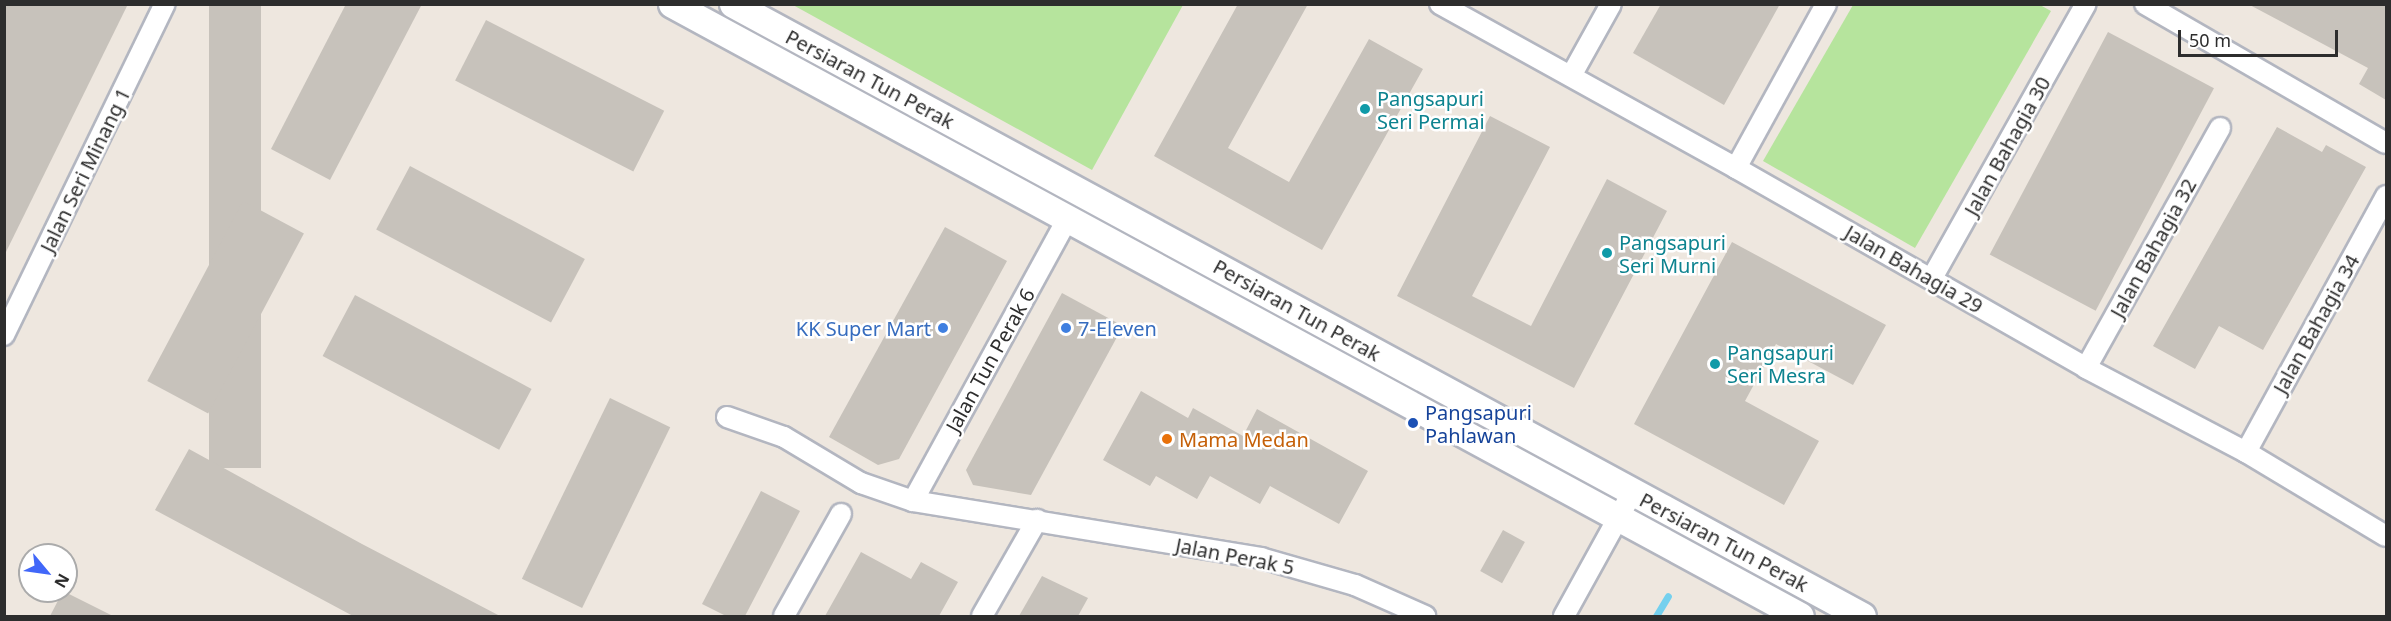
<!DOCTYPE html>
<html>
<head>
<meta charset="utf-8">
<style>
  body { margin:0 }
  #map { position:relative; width:2391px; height:621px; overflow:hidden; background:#eee7df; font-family:"Noto Sans",sans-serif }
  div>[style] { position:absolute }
  .green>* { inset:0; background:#b6e49d }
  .stream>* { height:7px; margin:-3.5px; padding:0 3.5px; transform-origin:3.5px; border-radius:3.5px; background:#74d0ee }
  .building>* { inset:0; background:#c7c2bb; transform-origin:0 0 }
  .roads { filter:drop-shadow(2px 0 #b3b6c0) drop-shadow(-2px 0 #b3b6c0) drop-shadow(0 2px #b3b6c0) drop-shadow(0 -2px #b3b6c0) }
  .street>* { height:20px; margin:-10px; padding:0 10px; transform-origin:10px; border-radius:10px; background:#fff }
  .secondary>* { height:27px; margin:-13.5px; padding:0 13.5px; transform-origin:13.5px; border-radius:13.5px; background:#fff }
  .dots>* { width:16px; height:16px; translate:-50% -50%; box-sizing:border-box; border:3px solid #fff; border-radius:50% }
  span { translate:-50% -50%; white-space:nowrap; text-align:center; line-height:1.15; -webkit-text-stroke:5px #fff; paint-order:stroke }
  .street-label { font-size:20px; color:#2d2d2d }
  .culture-label { font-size:20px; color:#0d838f }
  .left { translate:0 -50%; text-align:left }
  .shop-label { font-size:20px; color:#366cbe }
  .right { translate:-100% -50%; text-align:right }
  .transit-label { font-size:20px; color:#164399 }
  .food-label { font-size:20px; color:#c56008 }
  .frame { position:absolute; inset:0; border:6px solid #2d2d2d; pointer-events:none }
  .north { position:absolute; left:18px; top:543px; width:60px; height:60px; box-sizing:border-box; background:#fff; border:2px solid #ababab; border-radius:50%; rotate:119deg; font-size:16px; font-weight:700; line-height:24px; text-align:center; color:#2d2d2d }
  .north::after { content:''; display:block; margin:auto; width:21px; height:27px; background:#4167f9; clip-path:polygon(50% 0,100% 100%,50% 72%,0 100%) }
  .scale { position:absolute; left:2178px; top:30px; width:160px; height:27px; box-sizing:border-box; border:3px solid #2d2d2d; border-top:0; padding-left:8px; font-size:18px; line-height:21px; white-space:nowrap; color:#2d2d2d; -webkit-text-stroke:4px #fff; paint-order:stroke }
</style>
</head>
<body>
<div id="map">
  <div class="green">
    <i style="clip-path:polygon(793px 5px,1183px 5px,1092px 170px)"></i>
    <i style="clip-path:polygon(2040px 5px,2051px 11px,1915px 248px,1763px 161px,1853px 5px)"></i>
  </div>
  <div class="stream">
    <i style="left:1656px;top:616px;width:23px;rotate:-59deg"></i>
  </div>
  <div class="building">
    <i style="clip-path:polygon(4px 4px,128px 4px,4px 256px)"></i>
    <i style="left:209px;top:4px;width:52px;height:464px"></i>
    <i style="clip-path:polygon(346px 4px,422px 4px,330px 180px,271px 149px)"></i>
    <i style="clip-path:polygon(1238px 4px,1308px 4px,1228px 148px,1289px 182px,1369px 39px,1423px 69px,1322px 250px,1154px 156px)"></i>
    <i style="clip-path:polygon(1661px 4px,1780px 4px,1724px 105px,1633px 53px)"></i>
    <i style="clip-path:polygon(2248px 4px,2386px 4px,2386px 100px,2359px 84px,2368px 68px)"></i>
    <i style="left:486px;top:20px;width:200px;height:68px;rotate:27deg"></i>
    <i style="left:2108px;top:32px;width:120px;height:252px;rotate:28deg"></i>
    <i style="clip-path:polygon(1490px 116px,1550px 147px,1472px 296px,1531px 326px,1607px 179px,1667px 211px,1574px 388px,1397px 296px)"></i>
    <i style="clip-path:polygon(2277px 127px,2322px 152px,2326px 145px,2366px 167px,2263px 350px,2219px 326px,2195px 369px,2153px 346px)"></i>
    <i style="left:410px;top:166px;width:198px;height:72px;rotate:28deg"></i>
    <i style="left:243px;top:201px;width:69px;height:204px;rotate:28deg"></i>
    <i style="clip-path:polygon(945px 227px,1007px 261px,899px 459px,878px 465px,829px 437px)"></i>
    <i style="clip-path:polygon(1732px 242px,1886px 325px,1853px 385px,1776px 344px,1745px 401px,1819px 441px,1784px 505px,1634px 424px)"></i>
    <i style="clip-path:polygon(1062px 293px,1123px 326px,1031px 495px,973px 485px,966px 470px)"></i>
    <i style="left:355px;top:295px;width:200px;height:69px;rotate:28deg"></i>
    <i style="clip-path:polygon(1141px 391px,1188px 418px,1193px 408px,1243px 436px,1257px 409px,1368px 471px,1339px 524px,1270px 486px,1260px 504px,1210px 476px,1197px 499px,1156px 476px,1150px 486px,1103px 460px)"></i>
    <i style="left:610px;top:398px;width:67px;height:201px;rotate:26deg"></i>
    <i style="clip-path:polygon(189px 449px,362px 544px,500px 616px,353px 616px,155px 510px)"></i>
    <i style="clip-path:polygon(761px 491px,800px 511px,745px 616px,726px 616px,702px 604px)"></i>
    <i style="left:1503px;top:530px;width:25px;height:47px;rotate:29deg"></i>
    <i style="clip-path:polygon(861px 552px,911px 579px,921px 562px,958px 582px,939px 616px,825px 616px)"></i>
    <i style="clip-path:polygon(1042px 576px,1088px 598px,1078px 616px,1019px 616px)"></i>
    <i style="clip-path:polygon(63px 591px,113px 616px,50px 616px)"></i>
  </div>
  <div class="roads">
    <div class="street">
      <i style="left:1440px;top:4px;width:338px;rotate:29deg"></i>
      <i style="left:1736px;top:168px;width:403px;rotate:29.7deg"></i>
      <i style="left:2086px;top:368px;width:181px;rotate:27.7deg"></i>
      <i style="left:2246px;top:452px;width:163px;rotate:31deg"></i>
      <i style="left:2145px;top:4px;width:278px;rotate:30deg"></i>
      <i style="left:1571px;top:76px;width:82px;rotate:-60.9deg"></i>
      <i style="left:1736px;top:168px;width:187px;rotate:-61.2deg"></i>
      <i style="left:1932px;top:278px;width:314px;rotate:-60.7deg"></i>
      <i style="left:4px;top:335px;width:368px;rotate:-64.1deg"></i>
      <i style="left:2086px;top:368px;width:275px;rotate:-60.8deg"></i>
      <i style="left:727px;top:417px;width:60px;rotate:19.3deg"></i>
      <i style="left:784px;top:437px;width:90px;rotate:30.9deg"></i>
      <i style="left:861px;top:483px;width:55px;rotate:19.1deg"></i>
      <i style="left:913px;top:501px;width:353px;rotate:9.3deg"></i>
      <i style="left:1261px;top:558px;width:98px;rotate:16deg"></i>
      <i style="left:1355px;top:585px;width:77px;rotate:23.9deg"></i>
      <i style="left:2246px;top:452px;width:292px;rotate:-61.3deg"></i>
      <i style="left:913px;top:501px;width:323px;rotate:-61.3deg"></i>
      <i style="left:784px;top:616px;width:117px;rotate:-60.8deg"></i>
      <i style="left:982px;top:616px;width:111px;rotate:-60.2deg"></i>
      <i style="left:1564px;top:616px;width:141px;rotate:-61.1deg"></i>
    </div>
    <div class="secondary">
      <i style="left:672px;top:4px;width:1283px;rotate:28.48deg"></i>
      <i style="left:733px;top:4px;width:1284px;rotate:28.46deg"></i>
    </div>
  </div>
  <div class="dots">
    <i style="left:1365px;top:109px;background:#0f9aa8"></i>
    <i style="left:1607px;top:253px;background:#0f9aa8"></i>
    <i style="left:943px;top:328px;background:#3f7fe0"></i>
    <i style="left:1066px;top:328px;background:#3f7fe0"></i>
    <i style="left:1715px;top:364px;background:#0f9aa8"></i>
    <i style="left:1413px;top:423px;background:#1a4fb4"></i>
    <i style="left:1167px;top:439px;background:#e8710a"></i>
  </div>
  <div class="street-label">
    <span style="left:870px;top:79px;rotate:28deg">Persiaran Tun Perak</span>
    <span style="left:2007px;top:146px;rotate:-61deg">Jalan Bahagia 30</span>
    <span style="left:85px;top:170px;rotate:-64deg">Jalan Seri Minang 1</span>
    <span style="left:2153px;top:248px;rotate:-61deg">Jalan Bahagia 32</span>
    <span style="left:1914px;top:269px;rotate:30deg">Jalan Bahagia 29</span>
    <span style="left:1297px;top:310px;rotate:29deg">Persiaran Tun Perak</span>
    <span style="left:2316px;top:324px;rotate:-61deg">Jalan Bahagia 34</span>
    <span style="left:990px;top:360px;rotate:-61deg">Jalan Tun Perak 6</span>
    <span style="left:1724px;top:542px;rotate:28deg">Persiaran Tun Perak</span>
    <span style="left:1235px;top:556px;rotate:11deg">Jalan Perak 5</span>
  </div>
  <div class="culture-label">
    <span class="left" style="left:1377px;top:110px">Pangsapuri<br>Seri Permai</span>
    <span class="left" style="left:1619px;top:254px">Pangsapuri<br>Seri Murni</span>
    <span class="left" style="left:1727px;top:364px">Pangsapuri<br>Seri Mesra</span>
  </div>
  <div class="shop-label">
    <span class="right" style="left:931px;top:328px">KK Super Mart</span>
    <span class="left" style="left:1078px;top:328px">7-Eleven</span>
  </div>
  <div class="transit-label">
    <span class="left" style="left:1425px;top:424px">Pangsapuri<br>Pahlawan</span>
  </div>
  <div class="food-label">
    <span class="left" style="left:1179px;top:439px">Mama Medan</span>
  </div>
  <div class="frame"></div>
  <div class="north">N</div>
  <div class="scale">50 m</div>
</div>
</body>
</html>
